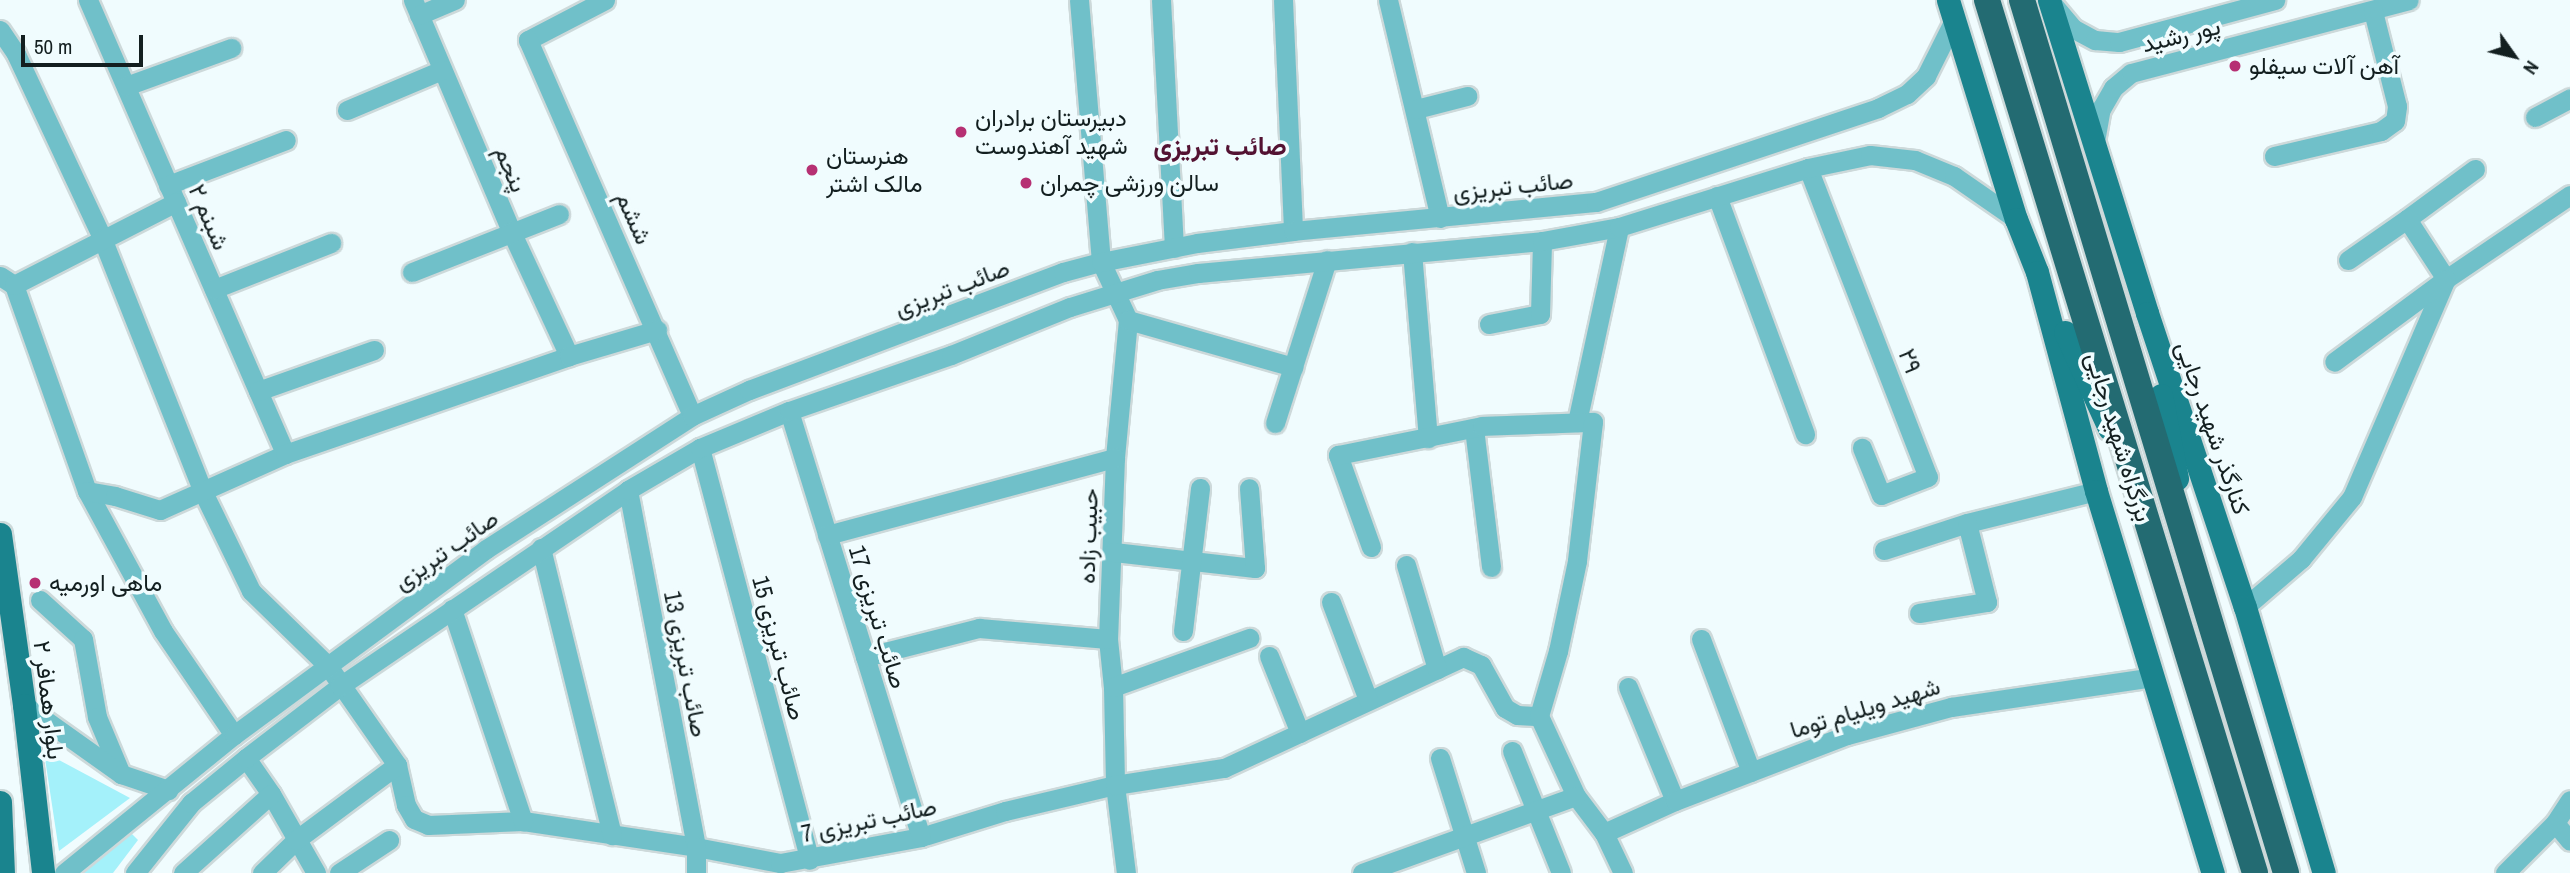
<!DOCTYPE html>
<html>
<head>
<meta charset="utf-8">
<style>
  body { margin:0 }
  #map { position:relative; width:2570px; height:873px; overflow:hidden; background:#f0fcfe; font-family:"Archivo Narrow",Vazirmatn,sans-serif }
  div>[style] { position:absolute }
  .green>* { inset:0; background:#a4f1fa }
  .roads { filter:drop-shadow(2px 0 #cdd9da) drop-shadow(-2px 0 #cdd9da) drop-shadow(0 2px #cdd9da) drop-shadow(0 -2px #cdd9da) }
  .minor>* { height:19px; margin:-9.5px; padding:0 9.5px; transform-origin:9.5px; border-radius:9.5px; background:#70c0c9 }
  .major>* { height:23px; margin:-11.5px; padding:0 11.5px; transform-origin:11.5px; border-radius:11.5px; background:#1a848e }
  .highway>* { height:26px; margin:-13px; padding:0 13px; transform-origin:13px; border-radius:13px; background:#236b72 }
  .dots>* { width:19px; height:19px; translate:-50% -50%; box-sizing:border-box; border:4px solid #f0fcfe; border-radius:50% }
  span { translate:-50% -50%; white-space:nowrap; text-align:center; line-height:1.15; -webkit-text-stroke:7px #f0fcfe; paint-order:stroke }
  .street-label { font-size:24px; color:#131f20 }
  .poi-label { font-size:24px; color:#131f20 }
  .left { translate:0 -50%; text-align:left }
  .neighbourhood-label { font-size:26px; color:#531232; font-weight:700 }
  .north { position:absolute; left:2479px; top:21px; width:70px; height:70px; -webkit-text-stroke:5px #f0fcfe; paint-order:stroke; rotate:124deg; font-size:19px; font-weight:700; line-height:28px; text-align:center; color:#131f20 }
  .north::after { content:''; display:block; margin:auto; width:24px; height:32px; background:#131f20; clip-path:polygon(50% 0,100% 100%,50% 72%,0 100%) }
  .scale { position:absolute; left:21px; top:35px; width:122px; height:32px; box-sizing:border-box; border:4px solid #131f20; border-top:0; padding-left:9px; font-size:21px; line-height:24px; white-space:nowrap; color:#131f20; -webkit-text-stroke:5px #f0fcfe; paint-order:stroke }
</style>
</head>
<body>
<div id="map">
  <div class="green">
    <i style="clip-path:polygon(44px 752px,130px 798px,59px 851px)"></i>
    <i style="clip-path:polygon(130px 832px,138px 840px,113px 873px,81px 873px)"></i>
  </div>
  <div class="roads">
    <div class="minor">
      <i style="left:88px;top:0;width:495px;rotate:66.5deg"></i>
      <i style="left:413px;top:0;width:251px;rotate:67deg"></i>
      <i style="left:511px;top:231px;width:138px;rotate:65.1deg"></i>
      <i style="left:605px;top:0;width:87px;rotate:152.5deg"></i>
      <i style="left:528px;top:40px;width:410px;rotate:66.4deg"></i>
      <i style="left:1079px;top:0;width:263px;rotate:85.2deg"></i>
      <i style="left:1101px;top:262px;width:64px;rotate:65deg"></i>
      <i style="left:1128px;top:320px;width:139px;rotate:95.4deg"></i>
      <i style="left:1115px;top:458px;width:181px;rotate:92.2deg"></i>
      <i style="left:1108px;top:639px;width:48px;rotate:84.1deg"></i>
      <i style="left:1113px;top:687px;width:98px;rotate:88.8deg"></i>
      <i style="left:1115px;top:785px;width:89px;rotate:82.9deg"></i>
      <i style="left:1161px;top:0;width:248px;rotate:87deg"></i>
      <i style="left:1283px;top:0;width:231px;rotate:87.5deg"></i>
      <i style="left:1388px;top:0;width:224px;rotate:76.6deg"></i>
      <i style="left:2051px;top:2px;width:35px;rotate:50deg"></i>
      <i style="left:2074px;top:29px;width:24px;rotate:28deg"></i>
      <i style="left:2095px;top:40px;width:24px;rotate:5deg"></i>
      <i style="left:2119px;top:42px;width:162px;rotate:-15.1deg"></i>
      <i style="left:419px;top:15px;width:39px;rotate:-23deg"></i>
      <i style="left:0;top:30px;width:29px;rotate:56deg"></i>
      <i style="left:16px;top:54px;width:203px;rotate:64.9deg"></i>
      <i style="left:102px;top:238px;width:273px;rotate:68.3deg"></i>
      <i style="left:203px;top:492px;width:110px;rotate:64.1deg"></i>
      <i style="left:251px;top:591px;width:107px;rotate:44.2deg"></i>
      <i style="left:328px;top:666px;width:121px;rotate:55.1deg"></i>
      <i style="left:397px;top:765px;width:41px;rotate:77.3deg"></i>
      <i style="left:406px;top:805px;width:16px;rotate:60deg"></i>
      <i style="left:414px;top:819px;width:15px;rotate:23deg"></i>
      <i style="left:428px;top:825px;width:95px;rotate:-2.4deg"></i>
      <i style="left:523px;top:821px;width:175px;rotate:8.5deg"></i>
      <i style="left:696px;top:847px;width:86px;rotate:10.8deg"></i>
      <i style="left:780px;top:863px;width:143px;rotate:-10.4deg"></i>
      <i style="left:921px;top:837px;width:88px;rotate:-17.2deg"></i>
      <i style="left:1005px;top:811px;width:113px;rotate:-13.3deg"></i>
      <i style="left:1115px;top:785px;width:110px;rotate:-8.9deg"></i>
      <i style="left:1224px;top:768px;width:264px;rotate:-24.9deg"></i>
      <i style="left:1463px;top:657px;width:20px;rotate:24deg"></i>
      <i style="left:1481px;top:665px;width:49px;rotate:60.8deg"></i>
      <i style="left:1505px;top:708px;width:14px;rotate:30deg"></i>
      <i style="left:1517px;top:715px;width:22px;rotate:3deg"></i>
      <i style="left:126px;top:86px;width:112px;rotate:-19.9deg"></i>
      <i style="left:1416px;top:109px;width:53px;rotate:-14.3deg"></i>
      <i style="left:347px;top:110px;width:103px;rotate:-22.8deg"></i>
      <i style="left:2535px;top:117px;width:40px;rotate:-28deg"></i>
      <i style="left:2094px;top:147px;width:39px;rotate:-80deg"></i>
      <i style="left:2101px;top:109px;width:24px;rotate:-60deg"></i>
      <i style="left:2113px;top:88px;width:23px;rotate:-40deg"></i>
      <i style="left:2131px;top:73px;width:287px;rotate:-14.7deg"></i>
      <i style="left:2274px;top:156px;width:110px;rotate:-13.2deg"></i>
      <i style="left:2381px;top:131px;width:17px;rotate:-36deg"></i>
      <i style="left:2395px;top:121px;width:15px;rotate:-82deg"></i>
      <i style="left:2397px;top:106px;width:98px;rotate:-104.2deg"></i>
      <i style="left:1808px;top:168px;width:331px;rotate:68.8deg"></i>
      <i style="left:1928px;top:477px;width:50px;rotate:159deg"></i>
      <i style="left:1881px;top:495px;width:51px;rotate:-112deg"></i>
      <i style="left:2475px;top:169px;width:84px;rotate:143.7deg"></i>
      <i style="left:2407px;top:219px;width:72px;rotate:57deg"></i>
      <i style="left:2446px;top:279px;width:150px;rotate:-34.1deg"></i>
      <i style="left:168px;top:185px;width:126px;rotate:-20.9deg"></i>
      <i style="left:1717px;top:196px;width:254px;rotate:69.7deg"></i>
      <i style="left:1412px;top:252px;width:187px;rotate:85.1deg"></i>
      <i style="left:2348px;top:260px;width:72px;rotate:-34.8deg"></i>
      <i style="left:412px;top:272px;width:158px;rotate:-21.5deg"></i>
      <i style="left:0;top:276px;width:17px;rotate:33deg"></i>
      <i style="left:14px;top:285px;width:219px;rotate:70.5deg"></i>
      <i style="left:87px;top:491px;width:159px;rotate:61.5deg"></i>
      <i style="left:163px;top:631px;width:126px;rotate:55.7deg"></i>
      <i style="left:14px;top:285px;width:182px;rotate:-27.1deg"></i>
      <i style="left:214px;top:289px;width:126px;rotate:-21.5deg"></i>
      <i style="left:1128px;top:320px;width:172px;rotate:15.9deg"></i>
      <i style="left:1489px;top:324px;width:52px;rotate:-11.1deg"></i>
      <i style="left:1540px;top:314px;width:73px;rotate:-88.4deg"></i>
      <i style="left:258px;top:391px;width:123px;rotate:-19.5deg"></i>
      <i style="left:789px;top:411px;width:446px;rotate:72.8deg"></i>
      <i style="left:1577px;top:422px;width:199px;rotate:-77.8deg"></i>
      <i style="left:1275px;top:423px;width:171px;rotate:-72.3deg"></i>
      <i style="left:1474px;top:428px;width:140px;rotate:83deg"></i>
      <i style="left:700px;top:448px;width:426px;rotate:75.1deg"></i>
      <i style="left:628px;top:490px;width:363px;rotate:79.2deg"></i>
      <i style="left:696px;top:847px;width:26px;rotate:90deg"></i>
      <i style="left:87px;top:491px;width:28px;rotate:10deg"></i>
      <i style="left:115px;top:496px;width:47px;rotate:17.3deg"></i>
      <i style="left:160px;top:510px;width:137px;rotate:-24.1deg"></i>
      <i style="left:285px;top:454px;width:300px;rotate:-19deg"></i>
      <i style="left:569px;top:356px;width:92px;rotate:-16.5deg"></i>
      <i style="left:827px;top:535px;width:298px;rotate:-15deg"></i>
      <i style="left:1371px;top:547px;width:98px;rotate:-109.7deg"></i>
      <i style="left:1338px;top:455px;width:147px;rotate:-11.4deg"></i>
      <i style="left:1482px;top:426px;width:111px;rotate:-2.1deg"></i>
      <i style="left:1593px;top:422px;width:140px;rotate:96.6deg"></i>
      <i style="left:1577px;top:561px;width:92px;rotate:101.9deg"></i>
      <i style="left:1558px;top:651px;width:68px;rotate:106.3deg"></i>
      <i style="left:541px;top:548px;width:296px;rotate:76.1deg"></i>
      <i style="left:1884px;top:550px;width:87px;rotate:-18deg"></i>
      <i style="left:1967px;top:523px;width:133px;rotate:-13.9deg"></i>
      <i style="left:1114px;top:552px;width:142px;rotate:6.5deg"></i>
      <i style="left:1255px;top:568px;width:80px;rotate:-94.3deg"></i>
      <i style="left:1406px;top:565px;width:109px;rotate:73.4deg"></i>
      <i style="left:40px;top:600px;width:58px;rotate:42.2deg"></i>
      <i style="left:83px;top:639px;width:79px;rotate:79.8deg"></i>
      <i style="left:97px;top:717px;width:62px;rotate:67.2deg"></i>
      <i style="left:1331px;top:602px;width:105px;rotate:69.3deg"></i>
      <i style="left:2245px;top:607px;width:74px;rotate:-40.6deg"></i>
      <i style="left:2301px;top:559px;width:80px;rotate:-50.6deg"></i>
      <i style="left:2352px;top:497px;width:237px;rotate:-66.7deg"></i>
      <i style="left:2446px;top:279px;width:139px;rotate:143.5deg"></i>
      <i style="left:452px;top:609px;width:224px;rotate:71.5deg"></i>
      <i style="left:1919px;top:613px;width:69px;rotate:-9.2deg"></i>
      <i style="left:1987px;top:602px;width:81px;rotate:-104.2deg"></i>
      <i style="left:1183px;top:631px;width:144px;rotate:-83.2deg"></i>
      <i style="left:1701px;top:639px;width:142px;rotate:69.4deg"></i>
      <i style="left:1269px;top:656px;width:83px;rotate:68.1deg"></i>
      <i style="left:865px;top:657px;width:118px;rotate:-14.3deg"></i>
      <i style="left:979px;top:628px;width:129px;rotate:4.9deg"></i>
      <i style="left:1113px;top:687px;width:145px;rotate:-19.8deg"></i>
      <i style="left:1628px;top:687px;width:123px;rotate:67.6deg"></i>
      <i style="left:24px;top:705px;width:119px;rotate:35.4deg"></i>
      <i style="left:121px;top:774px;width:50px;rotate:18.8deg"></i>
      <i style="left:1539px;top:716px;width:88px;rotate:65.2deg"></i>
      <i style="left:1576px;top:796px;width:46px;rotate:52.9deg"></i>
      <i style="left:1604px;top:833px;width:44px;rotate:64.6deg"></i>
      <i style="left:1512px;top:751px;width:131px;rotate:68.1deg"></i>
      <i style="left:246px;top:758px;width:44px;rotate:55.2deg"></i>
      <i style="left:271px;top:794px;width:91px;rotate:60.3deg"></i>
      <i style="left:1440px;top:758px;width:121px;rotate:72.6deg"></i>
      <i style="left:2555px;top:823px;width:23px;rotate:50deg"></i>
      <i style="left:1604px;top:833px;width:78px;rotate:-24.3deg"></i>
      <i style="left:1675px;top:801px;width:184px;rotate:-21deg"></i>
      <i style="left:1847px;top:735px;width:108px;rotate:-15.1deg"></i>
      <i style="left:1951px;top:707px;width:204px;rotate:-8.4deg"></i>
      <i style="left:64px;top:873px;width:219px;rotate:-39.1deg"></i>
      <i style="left:234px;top:735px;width:313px;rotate:-36.4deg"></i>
      <i style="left:486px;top:549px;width:245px;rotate:-32.8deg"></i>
      <i style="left:692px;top:416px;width:63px;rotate:-24.5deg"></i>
      <i style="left:749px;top:390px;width:335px;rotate:-20.6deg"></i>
      <i style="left:1063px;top:272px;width:39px;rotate:-15deg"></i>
      <i style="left:1101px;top:262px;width:98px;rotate:-11.2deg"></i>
      <i style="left:1197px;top:243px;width:97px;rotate:-7.1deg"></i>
      <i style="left:1293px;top:231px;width:304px;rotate:-5.5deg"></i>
      <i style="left:1596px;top:202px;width:297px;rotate:-18.4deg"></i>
      <i style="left:1878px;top:108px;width:32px;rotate:-26deg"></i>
      <i style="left:1907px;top:94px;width:26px;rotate:-43deg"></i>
      <i style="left:1926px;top:76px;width:63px;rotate:-63.4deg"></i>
      <i style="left:135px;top:873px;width:90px;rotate:-51.3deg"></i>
      <i style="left:191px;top:803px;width:71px;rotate:-39.3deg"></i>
      <i style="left:246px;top:758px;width:118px;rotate:-37.5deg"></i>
      <i style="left:340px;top:686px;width:348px;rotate:-34.2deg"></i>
      <i style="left:628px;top:490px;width:83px;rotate:-30.3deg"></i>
      <i style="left:700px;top:448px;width:96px;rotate:-22.6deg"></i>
      <i style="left:789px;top:411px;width:171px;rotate:-19.1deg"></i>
      <i style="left:951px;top:355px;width:128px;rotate:-22deg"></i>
      <i style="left:1070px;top:307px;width:91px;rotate:-17.2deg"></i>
      <i style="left:1157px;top:280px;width:42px;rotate:-9.7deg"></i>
      <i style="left:1198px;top:273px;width:345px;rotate:-5.3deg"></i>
      <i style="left:1542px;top:241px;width:78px;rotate:-10.3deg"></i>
      <i style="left:1619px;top:227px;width:198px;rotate:-17.3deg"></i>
      <i style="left:1808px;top:168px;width:63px;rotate:-11.8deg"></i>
      <i style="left:1870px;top:155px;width:45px;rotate:6.3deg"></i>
      <i style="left:1915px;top:160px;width:42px;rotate:22.3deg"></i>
      <i style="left:1954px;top:176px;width:75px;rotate:34.7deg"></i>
      <i style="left:183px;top:873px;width:118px;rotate:-41.9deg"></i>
      <i style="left:262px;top:873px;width:47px;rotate:-44.1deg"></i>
      <i style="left:296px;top:840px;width:126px;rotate:-36.6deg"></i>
      <i style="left:339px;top:873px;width:60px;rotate:-33.4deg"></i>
      <i style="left:1362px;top:873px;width:227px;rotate:-19.8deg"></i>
      <i style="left:2505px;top:873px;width:71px;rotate:-45deg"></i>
      <i style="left:2555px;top:823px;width:27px;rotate:-57deg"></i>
    </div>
    <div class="major">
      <i style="left:1948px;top:0;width:229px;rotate:72.8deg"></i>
      <i style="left:2016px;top:219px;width:57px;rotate:68.4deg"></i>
      <i style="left:2037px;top:272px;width:227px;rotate:74.9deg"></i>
      <i style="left:2096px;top:491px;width:400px;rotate:73deg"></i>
      <i style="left:2049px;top:0;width:328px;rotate:72.6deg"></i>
      <i style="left:2147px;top:313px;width:310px;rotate:71.6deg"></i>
      <i style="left:2245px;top:607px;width:277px;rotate:73.5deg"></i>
      <i style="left:2065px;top:332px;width:106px;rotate:65.4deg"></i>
      <i style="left:2161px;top:395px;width:85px;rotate:79.1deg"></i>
      <i style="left:0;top:534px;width:173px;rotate:82deg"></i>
      <i style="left:24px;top:705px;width:169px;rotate:83.5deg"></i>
      <i style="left:0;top:802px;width:71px;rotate:87.6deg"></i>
    </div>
    <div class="highway">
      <i style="left:1987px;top:0;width:913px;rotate:72.93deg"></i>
      <i style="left:2022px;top:0;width:912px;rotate:73.17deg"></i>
    </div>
  </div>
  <div class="dots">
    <i style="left:2235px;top:66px;background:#b63073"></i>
    <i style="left:961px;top:132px;background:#b63073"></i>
    <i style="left:812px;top:170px;background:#b63073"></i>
    <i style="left:1026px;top:183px;background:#b63073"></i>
    <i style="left:35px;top:583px;background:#b63073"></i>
  </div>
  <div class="street-label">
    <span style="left:2181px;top:35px;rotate:-14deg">پور رشید</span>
    <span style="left:511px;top:169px;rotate:67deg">پنجم</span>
    <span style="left:1513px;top:186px;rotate:-6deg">صائب تبریزی</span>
    <span style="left:209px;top:217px;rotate:67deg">شبنم ۲</span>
    <span style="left:634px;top:218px;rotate:66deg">ششم</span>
    <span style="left:952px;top:288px;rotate:-21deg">صائب تبریزی</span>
    <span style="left:1910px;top:361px;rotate:69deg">۲۹</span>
    <span style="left:2213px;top:428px;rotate:71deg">کنارگذر شهید رجایی</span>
    <span style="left:2119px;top:437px;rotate:73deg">بزرگراه شهید رجایی</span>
    <span style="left:1088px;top:536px;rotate:-88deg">حبیب زاده</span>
    <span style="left:446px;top:550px;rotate:-35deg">صائب تبریزی</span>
    <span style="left:878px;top:617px;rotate:73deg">صائب تبریزی 17</span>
    <span style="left:779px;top:648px;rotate:75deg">صائب تبریزی 15</span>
    <span style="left:686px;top:664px;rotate:79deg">صائب تبریزی 13</span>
    <span style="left:49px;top:700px;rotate:83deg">بلوار همافر ۲</span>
    <span style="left:1865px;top:708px;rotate:-17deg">شهید ویلیام توما</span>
    <span style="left:869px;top:820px;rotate:-12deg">صائب تبریزی 7</span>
  </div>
  <div class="poi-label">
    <span class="left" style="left:2249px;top:66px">آهن آلات سیفلو</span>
    <span class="left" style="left:975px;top:132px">دبیرستان برادران<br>شهید آهندوست</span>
    <span class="left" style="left:826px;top:170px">هنرستان<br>مالک اشتر</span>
    <span class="left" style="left:1040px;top:183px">سالن ورزشی چمران</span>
    <span class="left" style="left:49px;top:583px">ماهی اورمیه</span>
  </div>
  <div class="neighbourhood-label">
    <span style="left:1220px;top:146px">صائب تبریزی</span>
  </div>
  <div class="north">N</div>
  <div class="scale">50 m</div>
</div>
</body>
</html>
